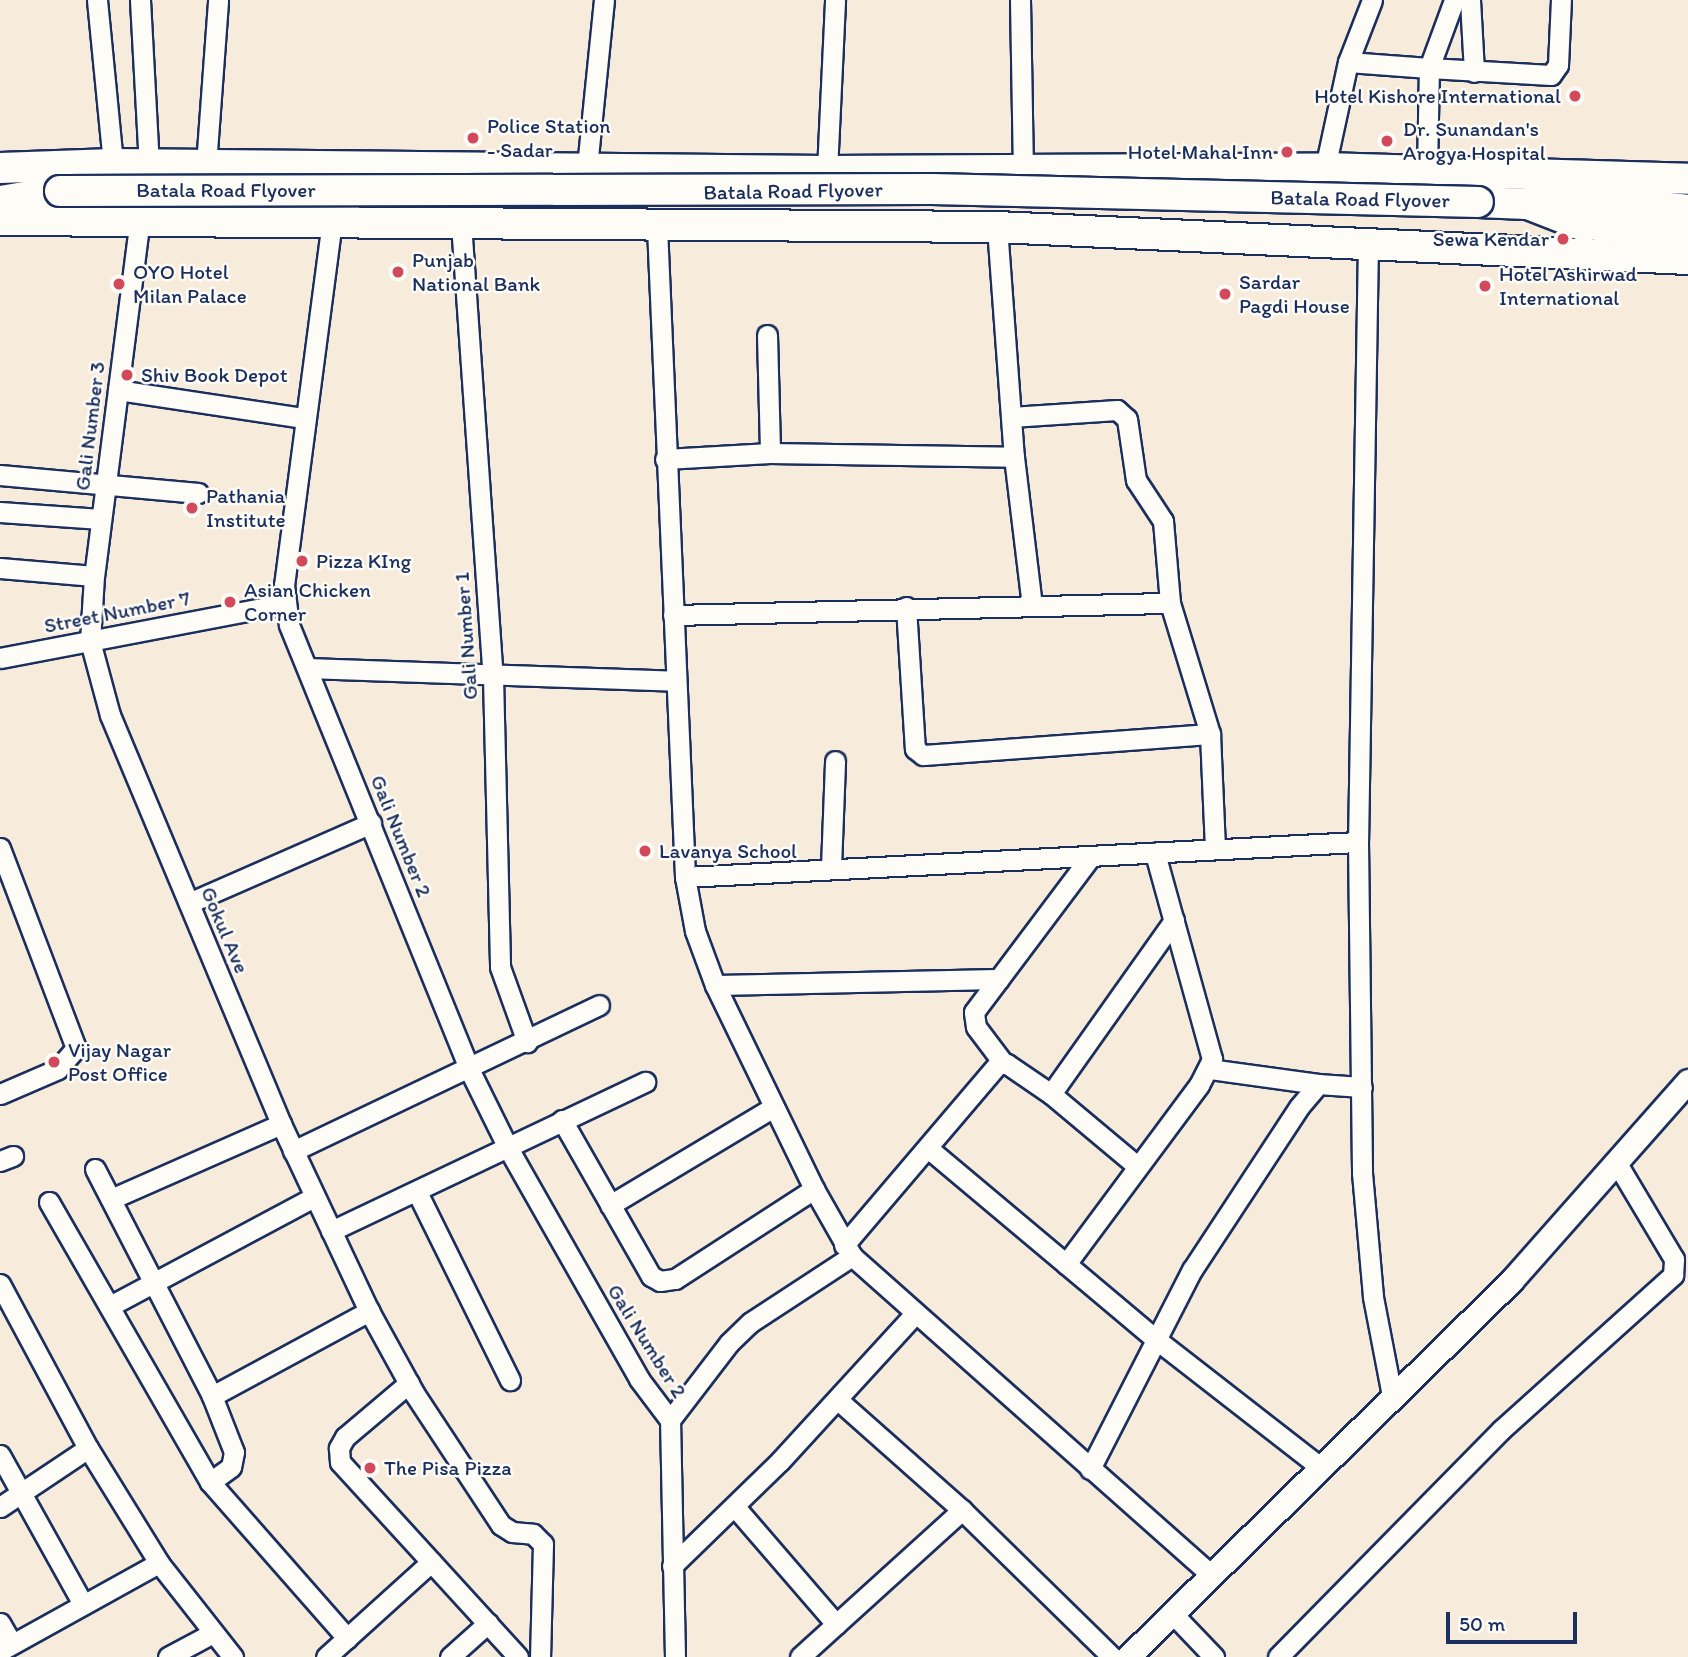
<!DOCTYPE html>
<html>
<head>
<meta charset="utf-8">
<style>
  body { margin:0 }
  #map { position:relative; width:1688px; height:1657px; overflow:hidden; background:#f7ebdb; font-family:Itim,sans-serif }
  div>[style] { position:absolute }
  .roads { filter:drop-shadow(2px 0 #1b2f5e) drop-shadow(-2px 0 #1b2f5e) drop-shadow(0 2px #1b2f5e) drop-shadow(0 -2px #1b2f5e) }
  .minor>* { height:19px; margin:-9.5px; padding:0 9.5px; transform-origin:9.5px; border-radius:9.5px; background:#fdfcf7 }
  .tertiary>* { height:23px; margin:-11.5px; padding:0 11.5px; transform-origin:11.5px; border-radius:11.5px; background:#fdfcf7 }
  .primary>* { height:30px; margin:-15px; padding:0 15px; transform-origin:15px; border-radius:15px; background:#fdfcf7 }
  .bridges { filter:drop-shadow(2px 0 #1b2f5e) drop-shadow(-2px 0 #1b2f5e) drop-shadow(0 2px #1b2f5e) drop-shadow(0 -2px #1b2f5e) }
  .primary-bridge>* { height:30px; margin:-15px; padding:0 15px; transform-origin:15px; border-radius:15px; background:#fdfcf7 }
  .dots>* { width:19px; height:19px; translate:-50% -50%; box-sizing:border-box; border:4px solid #fdfcf7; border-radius:50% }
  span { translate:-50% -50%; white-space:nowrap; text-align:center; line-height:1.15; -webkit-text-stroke:5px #fdfcf7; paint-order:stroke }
  .poi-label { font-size:21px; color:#1b2f5e }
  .right { translate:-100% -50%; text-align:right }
  .left { translate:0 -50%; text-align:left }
  .street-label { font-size:21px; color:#1b2f5e }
  .scale { position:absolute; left:1446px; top:1612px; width:131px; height:32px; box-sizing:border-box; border:4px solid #1b2f5e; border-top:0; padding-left:9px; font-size:21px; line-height:24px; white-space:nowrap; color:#1b2f5e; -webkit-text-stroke:5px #fdfcf7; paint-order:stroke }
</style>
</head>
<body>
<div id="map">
  <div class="roads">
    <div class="minor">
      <i style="left:97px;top:0;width:165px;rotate:84.4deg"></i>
      <i style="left:140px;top:0;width:166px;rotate:86.9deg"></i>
      <i style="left:1020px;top:0;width:167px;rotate:89deg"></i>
      <i style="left:1470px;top:0;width:72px;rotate:86.8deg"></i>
      <i style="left:1348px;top:62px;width:81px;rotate:4.2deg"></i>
      <i style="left:1429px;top:68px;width:72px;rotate:-69.8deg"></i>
      <i style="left:206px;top:165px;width:165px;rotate:-85.8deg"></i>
      <i style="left:587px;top:167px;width:168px;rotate:-84.2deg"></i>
      <i style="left:1325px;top:168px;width:108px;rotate:-77.8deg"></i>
      <i style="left:1348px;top:62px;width:66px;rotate:-68.8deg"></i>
      <i style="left:827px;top:171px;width:171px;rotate:-87.3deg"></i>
      <i style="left:1427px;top:171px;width:103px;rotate:-88.9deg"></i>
      <i style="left:1429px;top:68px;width:122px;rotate:3.3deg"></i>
      <i style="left:1551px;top:75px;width:12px;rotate:-55deg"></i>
      <i style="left:1558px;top:65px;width:65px;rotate:-87.4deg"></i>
      <i style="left:334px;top:180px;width:41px;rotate:92.8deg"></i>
      <i style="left:332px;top:221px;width:367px;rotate:97.5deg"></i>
      <i style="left:284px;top:585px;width:40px;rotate:82.9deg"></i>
      <i style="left:289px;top:625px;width:479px;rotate:67.9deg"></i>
      <i style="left:469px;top:1069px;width:88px;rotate:63.7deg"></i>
      <i style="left:508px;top:1148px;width:266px;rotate:60.4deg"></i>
      <i style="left:639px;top:1379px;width:51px;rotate:52.9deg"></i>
      <i style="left:140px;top:218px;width:361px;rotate:97.3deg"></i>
      <i style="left:94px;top:576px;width:65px;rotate:93.5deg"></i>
      <i style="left:90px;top:641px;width:77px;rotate:74.9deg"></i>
      <i style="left:110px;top:715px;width:443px;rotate:67.3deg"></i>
      <i style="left:281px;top:1124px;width:207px;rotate:64.8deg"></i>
      <i style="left:369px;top:1311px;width:94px;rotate:61.2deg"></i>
      <i style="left:414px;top:1393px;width:158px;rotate:56.6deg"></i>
      <i style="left:501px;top:1525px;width:13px;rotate:32deg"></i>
      <i style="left:512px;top:1532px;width:21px;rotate:5deg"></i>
      <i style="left:533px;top:1534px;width:14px;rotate:45deg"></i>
      <i style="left:543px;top:1544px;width:113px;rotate:91.5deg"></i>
      <i style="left:461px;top:223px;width:455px;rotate:86deg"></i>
      <i style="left:493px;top:677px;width:290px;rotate:88.6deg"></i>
      <i style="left:500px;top:967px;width:80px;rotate:70.2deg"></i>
      <i style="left:657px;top:227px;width:651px;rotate:87.53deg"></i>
      <i style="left:685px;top:877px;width:55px;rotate:79.5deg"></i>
      <i style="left:695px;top:931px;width:58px;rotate:69.7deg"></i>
      <i style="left:715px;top:985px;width:227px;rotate:64.1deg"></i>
      <i style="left:814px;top:1189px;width:77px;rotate:60.4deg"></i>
      <i style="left:852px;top:1256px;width:477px;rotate:41.6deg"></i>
      <i style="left:997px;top:227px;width:231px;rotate:85.8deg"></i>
      <i style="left:1368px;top:242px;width:600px;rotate:90.95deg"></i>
      <i style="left:1358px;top:842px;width:331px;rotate:89.3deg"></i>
      <i style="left:1362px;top:1173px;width:124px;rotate:84.9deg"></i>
      <i style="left:1373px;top:1297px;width:101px;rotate:79.1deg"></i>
      <i style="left:767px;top:335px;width:118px;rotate:88.5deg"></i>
      <i style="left:118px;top:390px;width:187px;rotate:8.6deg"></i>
      <i style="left:1011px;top:417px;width:106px;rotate:-3.8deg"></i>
      <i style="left:1117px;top:410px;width:13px;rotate:42deg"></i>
      <i style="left:1127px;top:419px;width:62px;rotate:81.6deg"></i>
      <i style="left:1136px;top:480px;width:49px;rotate:56.6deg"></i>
      <i style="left:1163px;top:521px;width:82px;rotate:85.1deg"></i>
      <i style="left:1170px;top:603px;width:137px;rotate:73deg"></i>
      <i style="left:1210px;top:734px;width:114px;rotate:87.5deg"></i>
      <i style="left:665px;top:459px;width:105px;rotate:-3.3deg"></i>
      <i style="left:770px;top:453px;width:244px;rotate:0.9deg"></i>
      <i style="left:1014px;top:457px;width:149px;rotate:83.1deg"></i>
      <i style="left:0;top:475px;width:199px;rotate:5.2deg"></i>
      <i style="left:0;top:512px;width:101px;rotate:4deg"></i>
      <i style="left:0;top:568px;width:94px;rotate:4.9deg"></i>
      <i style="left:906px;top:607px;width:142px;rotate:86.4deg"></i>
      <i style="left:915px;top:749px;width:10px;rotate:37deg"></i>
      <i style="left:923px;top:755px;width:288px;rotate:-4.2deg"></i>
      <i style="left:673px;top:615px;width:497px;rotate:-1.4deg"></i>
      <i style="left:0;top:658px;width:289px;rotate:-10.8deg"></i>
      <i style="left:309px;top:668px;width:364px;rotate:2deg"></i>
      <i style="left:0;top:848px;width:214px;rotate:69.2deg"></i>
      <i style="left:76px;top:1048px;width:28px;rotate:131deg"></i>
      <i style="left:58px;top:1069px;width:63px;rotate:156.7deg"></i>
      <i style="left:831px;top:867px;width:106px;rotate:-87.8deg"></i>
      <i style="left:685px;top:877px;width:674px;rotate:-2.98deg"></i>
      <i style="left:189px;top:903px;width:199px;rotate:-23.7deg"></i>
      <i style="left:715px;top:985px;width:284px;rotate:-1.2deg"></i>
      <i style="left:1004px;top:1064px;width:46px;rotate:-127.1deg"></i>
      <i style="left:976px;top:1027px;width:15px;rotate:-98deg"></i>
      <i style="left:974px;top:1012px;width:195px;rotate:-53.1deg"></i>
      <i style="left:1209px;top:1069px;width:110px;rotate:7.8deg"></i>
      <i style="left:1051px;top:1094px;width:213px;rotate:-54.7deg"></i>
      <i style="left:562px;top:1120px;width:180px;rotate:60.3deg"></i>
      <i style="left:651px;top:1276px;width:10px;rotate:29deg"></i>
      <i style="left:660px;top:1281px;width:15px;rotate:-8deg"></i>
      <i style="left:675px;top:1279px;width:166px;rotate:-32.9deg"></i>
      <i style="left:929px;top:1149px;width:297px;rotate:40deg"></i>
      <i style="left:1157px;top:1340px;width:205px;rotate:37.9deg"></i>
      <i style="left:293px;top:1151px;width:339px;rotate:-25.5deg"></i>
      <i style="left:0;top:1161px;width:14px;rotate:-21deg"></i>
      <i style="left:95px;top:1169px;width:255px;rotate:62.7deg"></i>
      <i style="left:212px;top:1396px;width:60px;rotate:68.6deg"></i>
      <i style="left:234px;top:1452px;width:15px;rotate:101deg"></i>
      <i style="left:231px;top:1467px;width:26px;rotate:144deg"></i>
      <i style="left:417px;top:1192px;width:210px;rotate:63.7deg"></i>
      <i style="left:111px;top:1199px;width:186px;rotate:-23.8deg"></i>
      <i style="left:49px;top:1202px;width:323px;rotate:60.1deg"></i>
      <i style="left:210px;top:1482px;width:208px;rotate:48.7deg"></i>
      <i style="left:610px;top:1205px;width:191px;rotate:-30.9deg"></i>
      <i style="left:331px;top:1231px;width:348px;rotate:-25.4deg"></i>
      <i style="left:844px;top:1245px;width:238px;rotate:-49.6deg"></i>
      <i style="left:998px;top:1064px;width:9px"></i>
      <i style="left:1007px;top:1064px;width:53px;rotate:34.3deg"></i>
      <i style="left:1051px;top:1094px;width:111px;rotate:39.9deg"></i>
      <i style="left:1066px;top:1264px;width:223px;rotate:-53.4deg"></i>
      <i style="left:1199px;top:1085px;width:29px;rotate:-63deg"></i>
      <i style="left:1212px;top:1059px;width:214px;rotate:-105.5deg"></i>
      <i style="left:0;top:1284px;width:186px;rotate:61.8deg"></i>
      <i style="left:88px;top:1448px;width:135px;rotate:58.3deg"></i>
      <i style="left:159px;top:1563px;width:120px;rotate:51.8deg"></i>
      <i style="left:110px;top:1306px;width:231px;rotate:-28.1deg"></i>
      <i style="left:409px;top:1383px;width:84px;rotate:139.8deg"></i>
      <i style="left:345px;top:1437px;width:13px;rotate:119deg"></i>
      <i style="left:339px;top:1448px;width:14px;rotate:86deg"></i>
      <i style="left:340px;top:1462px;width:264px;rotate:47.6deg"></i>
      <i style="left:212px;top:1396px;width:179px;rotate:-28.4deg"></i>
      <i style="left:838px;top:1400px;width:166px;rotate:41.6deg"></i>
      <i style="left:962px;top:1510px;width:210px;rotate:44.4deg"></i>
      <i style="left:0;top:1455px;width:171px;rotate:60.9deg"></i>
      <i style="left:1090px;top:1469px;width:224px;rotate:-62.9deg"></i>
      <i style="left:1192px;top:1270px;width:195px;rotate:-56.7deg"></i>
      <i style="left:1299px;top:1107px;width:30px;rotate:-50deg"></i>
      <i style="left:1318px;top:1084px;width:44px;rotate:3.9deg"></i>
      <i style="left:0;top:1507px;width:106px;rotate:-33.8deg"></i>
      <i style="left:735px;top:1507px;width:155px;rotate:49.2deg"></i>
      <i style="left:672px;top:1566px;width:151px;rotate:-44.2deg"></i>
      <i style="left:780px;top:1461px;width:198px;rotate:-47.5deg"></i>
      <i style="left:1172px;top:1613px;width:61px;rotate:46.3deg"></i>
      <i style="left:0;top:1623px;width:24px;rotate:60deg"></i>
      <i style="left:0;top:1651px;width:182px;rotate:-29deg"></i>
      <i style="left:168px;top:1657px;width:49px;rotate:-28.1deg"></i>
      <i style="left:326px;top:1657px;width:142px;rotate:-42.1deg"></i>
      <i style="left:450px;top:1657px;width:51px;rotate:-41.8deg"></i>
      <i style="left:675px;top:1657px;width:237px;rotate:-91.2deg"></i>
      <i style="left:670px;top:1420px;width:97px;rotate:-52.5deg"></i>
      <i style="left:729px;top:1343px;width:30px;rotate:-44deg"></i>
      <i style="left:751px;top:1322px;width:121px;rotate:-33.2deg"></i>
      <i style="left:800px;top:1657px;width:219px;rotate:-42.2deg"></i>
      <i style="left:1278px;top:1657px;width:318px;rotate:-45.5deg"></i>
      <i style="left:1501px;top:1430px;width:232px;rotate:-42deg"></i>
      <i style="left:1673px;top:1275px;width:16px;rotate:-86deg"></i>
      <i style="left:1674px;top:1259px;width:109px;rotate:-120.8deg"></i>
    </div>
    <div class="tertiary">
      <i style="left:1128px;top:1657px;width:537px;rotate:-44.47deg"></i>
      <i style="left:1511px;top:1281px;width:267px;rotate:-48.5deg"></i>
    </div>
    <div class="primary">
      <i style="left:0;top:168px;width:113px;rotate:-2deg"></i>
      <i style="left:113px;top:164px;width:714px;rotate:0.56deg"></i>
      <i style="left:827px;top:171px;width:498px;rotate:-0.3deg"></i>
      <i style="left:1325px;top:168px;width:363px;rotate:1.7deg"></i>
      <i style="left:0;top:201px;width:61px;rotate:-9.5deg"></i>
      <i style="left:1478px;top:202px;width:48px;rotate:2.4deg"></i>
      <i style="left:1526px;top:204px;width:46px;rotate:-7.4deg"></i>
      <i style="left:1572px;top:198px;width:117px;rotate:5.9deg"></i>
      <i style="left:1528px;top:204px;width:55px;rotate:21.4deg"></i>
      <i style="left:1579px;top:224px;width:109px;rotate:3.2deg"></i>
      <i style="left:0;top:220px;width:997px;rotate:0.4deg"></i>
      <i style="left:997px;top:227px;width:692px;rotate:2.65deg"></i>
    </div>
  </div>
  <div class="bridges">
    <div class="primary-bridge">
      <i style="left:60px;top:191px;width:872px;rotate:-0.13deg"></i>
      <i style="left:932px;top:189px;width:546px;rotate:1.36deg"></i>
    </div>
  </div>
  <div class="dots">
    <i style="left:1575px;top:96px;background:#d1495b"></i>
    <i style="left:473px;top:138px;background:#d1495b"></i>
    <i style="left:1387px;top:141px;background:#d1495b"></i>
    <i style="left:1287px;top:152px;background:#d1495b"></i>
    <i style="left:1563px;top:239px;background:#d1495b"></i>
    <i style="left:398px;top:272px;background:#d1495b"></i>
    <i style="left:119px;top:284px;background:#d1495b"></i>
    <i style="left:1485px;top:286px;background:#d1495b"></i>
    <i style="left:1225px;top:294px;background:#d1495b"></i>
    <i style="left:127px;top:375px;background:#d1495b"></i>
    <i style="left:192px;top:508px;background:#d1495b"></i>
    <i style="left:302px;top:561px;background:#d1495b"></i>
    <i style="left:230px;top:602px;background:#d1495b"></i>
    <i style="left:645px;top:851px;background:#d1495b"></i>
    <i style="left:54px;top:1062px;background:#d1495b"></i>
    <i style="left:370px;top:1468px;background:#d1495b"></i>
  </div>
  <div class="poi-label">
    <span class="right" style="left:1561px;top:96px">Hotel Kishore International</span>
    <span class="left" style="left:487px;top:138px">Police Station<br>- Sadar</span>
    <span class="left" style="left:1403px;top:141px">Dr. Sunandan's<br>Arogya Hospital</span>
    <span class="right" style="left:1273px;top:152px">Hotel Mahal Inn</span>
    <span class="right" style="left:1549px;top:239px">Sewa Kendar</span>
    <span class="left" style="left:412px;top:272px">Punjab<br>National Bank</span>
    <span class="left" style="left:133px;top:284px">OYO Hotel<br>Milan Palace</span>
    <span class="left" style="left:1499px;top:286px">Hotel Ashirwad<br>International</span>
    <span class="left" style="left:1239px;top:294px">Sardar<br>Pagdi House</span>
    <span class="left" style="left:141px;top:375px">Shiv Book Depot</span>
    <span class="left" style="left:206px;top:508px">Pathania<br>Institute</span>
    <span class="left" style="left:316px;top:561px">Pizza KIng</span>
    <span class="left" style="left:244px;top:602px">Asian Chicken<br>Corner</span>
    <span class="left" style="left:659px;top:851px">Lavanya School</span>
    <span class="left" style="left:68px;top:1062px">Vijay Nagar<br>Post Office</span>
    <span class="left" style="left:384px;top:1468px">The Pisa Pizza</span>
  </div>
  <div class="street-label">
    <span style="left:226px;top:190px">Batala Road Flyover</span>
    <span style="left:793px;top:191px;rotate:-1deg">Batala Road Flyover</span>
    <span style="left:1360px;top:199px;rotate:1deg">Batala Road Flyover</span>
    <span style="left:90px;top:426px;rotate:-83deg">Gali Number 3</span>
    <span style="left:117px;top:612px;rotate:-11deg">Street Number 7</span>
    <span style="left:466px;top:636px;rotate:-94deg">Gali Number 1</span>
    <span style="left:401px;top:836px;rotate:68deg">Gali Number 2</span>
    <span style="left:225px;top:930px;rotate:67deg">Gokul Ave</span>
    <span style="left:647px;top:1341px;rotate:58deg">Gali Number 2</span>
  </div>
  <div class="scale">50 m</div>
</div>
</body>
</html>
